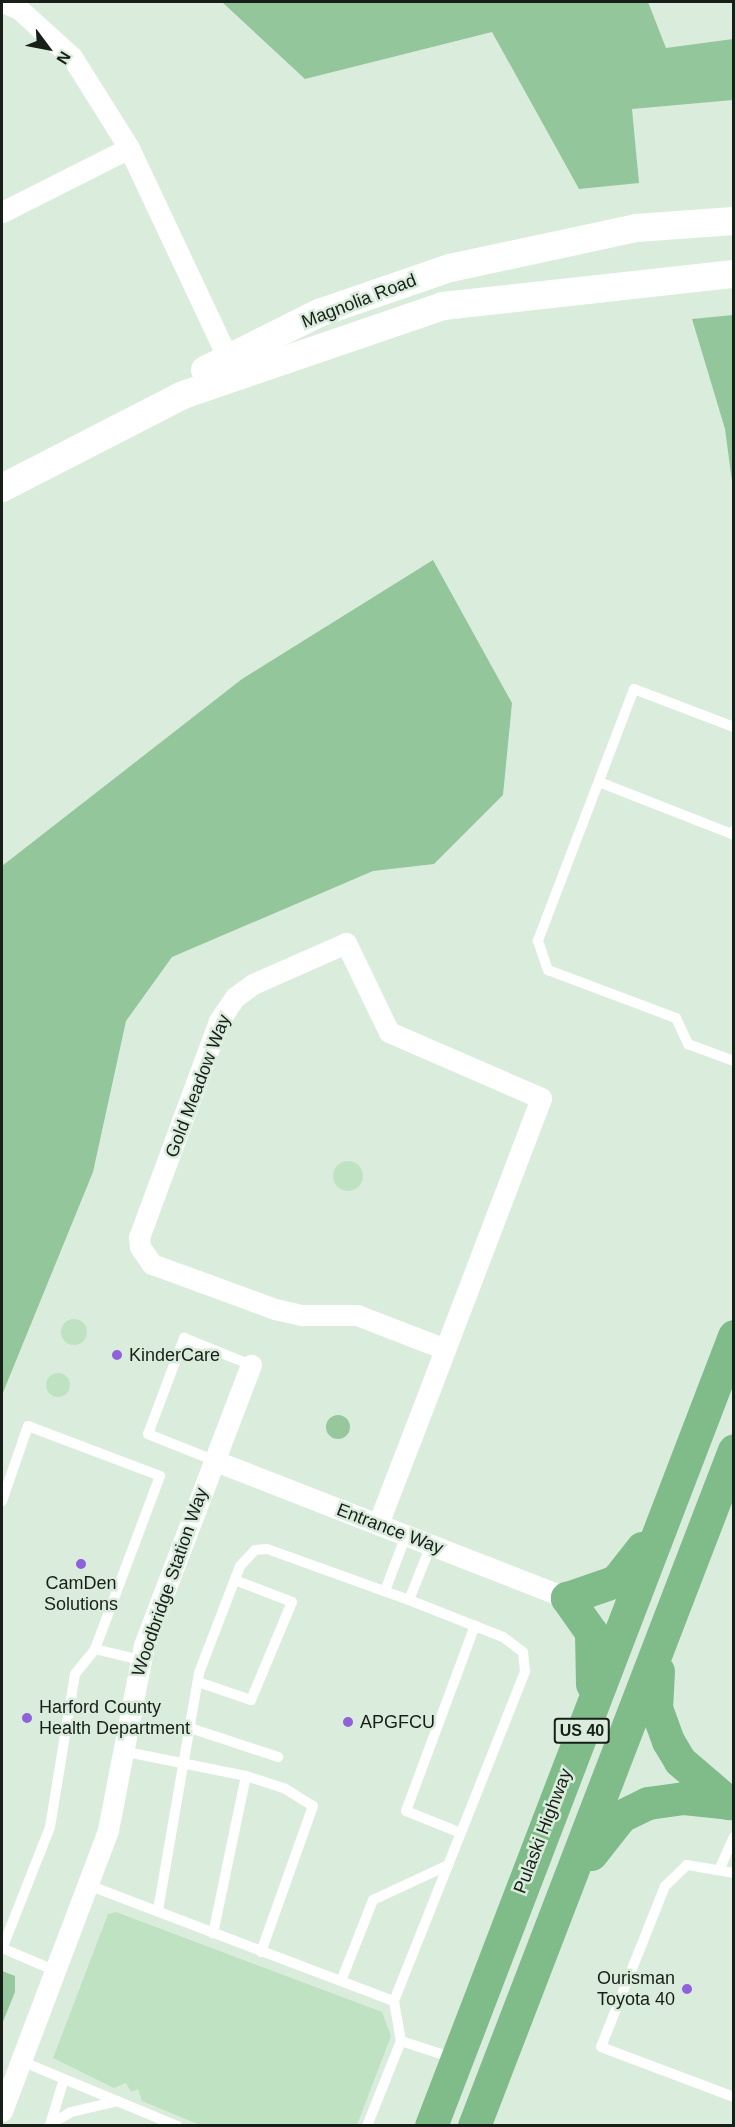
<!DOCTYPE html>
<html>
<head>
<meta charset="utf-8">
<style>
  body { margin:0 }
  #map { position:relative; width:735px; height:2127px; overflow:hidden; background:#daeddc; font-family:Arial,sans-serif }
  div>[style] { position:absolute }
  .green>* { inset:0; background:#bee2c2 }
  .round { border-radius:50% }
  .forest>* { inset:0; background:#94c69b }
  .water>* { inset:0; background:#97c89d }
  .service>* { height:10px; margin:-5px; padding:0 5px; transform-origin:5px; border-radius:5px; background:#fff }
  .minor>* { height:21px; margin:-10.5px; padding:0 10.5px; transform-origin:10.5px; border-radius:10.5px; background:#fff }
  .secondary>* { height:28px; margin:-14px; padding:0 14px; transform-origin:14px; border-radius:14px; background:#fff }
  .trunk>* { height:33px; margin:-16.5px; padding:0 16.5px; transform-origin:16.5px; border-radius:16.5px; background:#7fbc8a }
  .dots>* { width:16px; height:16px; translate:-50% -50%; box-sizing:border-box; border:3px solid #daeddc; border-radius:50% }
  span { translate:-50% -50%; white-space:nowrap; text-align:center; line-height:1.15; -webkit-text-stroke:5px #daeddc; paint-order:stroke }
  .shield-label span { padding:2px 4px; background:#daeddc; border:2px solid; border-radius:4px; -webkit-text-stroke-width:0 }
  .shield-label { font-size:16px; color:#181e18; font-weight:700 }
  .street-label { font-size:18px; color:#181e18 }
  .poi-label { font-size:18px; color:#181e18 }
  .left { translate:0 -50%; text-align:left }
  .right { translate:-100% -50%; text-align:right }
  .frame { position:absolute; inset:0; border:3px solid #181e18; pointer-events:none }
  .north { position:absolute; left:18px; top:18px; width:60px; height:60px; -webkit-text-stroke:4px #daeddc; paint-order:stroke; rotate:122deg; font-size:16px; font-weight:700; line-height:24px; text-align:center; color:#181e18 }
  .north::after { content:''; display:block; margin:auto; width:21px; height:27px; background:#181e18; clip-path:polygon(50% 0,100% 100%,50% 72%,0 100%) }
</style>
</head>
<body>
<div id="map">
  <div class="green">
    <i class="round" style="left:333px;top:1161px;width:30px;height:30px"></i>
    <i class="round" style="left:61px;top:1319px;width:26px;height:26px"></i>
    <i class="round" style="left:46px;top:1373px;width:24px;height:24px"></i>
    <i style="clip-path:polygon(116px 1912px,382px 2012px,391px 2036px,357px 2125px,200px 2125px,142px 2101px,138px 2089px,131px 2092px,126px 2083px,114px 2088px,53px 2058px,108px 1914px)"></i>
  </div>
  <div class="forest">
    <i style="clip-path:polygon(222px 2px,648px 2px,666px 48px,733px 39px,733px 100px,632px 109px,639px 183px,579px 189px,492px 32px,305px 79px)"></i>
    <i style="clip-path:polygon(733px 315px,734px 315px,733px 489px,725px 429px,692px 319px)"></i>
    <i style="clip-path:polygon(433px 560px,512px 703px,503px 795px,434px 864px,373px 871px,172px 957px,126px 1021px,93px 1172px,2px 1395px,2px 866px,242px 679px)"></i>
  </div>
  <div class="water">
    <i class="round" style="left:326px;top:1415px;width:24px;height:24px"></i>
    <i style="clip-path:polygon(2px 1971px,15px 1976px,15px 1992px,2px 2024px)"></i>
  </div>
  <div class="service">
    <i style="left:734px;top:727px;width:107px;rotate:-159.2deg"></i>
    <i style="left:634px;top:689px;width:270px;rotate:110.9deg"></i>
    <i style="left:538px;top:941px;width:31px;rotate:71deg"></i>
    <i style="left:548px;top:970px;width:137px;rotate:20.6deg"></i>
    <i style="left:676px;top:1018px;width:29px;rotate:65deg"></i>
    <i style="left:688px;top:1044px;width:49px;rotate:20.3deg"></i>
    <i style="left:599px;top:782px;width:143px;rotate:21.4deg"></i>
    <i style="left:732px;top:834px;width:4px;rotate:-63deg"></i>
    <i style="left:213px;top:1460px;width:70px;rotate:-158.2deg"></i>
    <i style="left:148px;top:1434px;width:103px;rotate:-69.4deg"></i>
    <i style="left:184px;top:1338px;width:72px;rotate:21.9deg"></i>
    <i style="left:2px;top:1501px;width:79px;rotate:-70.9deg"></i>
    <i style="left:28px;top:1426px;width:141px;rotate:20.7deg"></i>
    <i style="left:160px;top:1476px;width:185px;rotate:110.6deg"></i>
    <i style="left:95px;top:1649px;width:46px;rotate:13.7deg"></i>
    <i style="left:385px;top:1591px;width:60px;rotate:-69.4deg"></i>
    <i style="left:409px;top:1600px;width:59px;rotate:-68.2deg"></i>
    <i style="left:198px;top:1682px;width:56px;rotate:18.8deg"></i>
    <i style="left:251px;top:1700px;width:106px;rotate:-67.3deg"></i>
    <i style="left:292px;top:1602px;width:61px;rotate:-158.9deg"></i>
    <i style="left:190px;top:1728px;width:93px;rotate:18.2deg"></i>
    <i style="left:122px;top:1751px;width:126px;rotate:11.4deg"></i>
    <i style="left:246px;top:1776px;width:161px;rotate:101.8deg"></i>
    <i style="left:246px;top:1776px;width:40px;rotate:18deg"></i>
    <i style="left:284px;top:1788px;width:34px;rotate:32deg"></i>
    <i style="left:313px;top:1806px;width:155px;rotate:109.6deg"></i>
    <i style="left:461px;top:1833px;width:59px;rotate:-158.2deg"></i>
    <i style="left:406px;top:1811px;width:198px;rotate:-69.6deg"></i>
    <i style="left:720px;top:1868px;width:34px;rotate:-66deg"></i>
    <i style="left:734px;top:1873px;width:48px;rotate:-170.3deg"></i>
    <i style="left:687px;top:1865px;width:30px;rotate:136deg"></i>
    <i style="left:665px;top:1886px;width:173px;rotate:111.7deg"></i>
    <i style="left:601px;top:2047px;width:142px;rotate:20.6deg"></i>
    <i style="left:88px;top:1885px;width:327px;rotate:20.8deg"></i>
    <i style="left:394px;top:2001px;width:355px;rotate:-68.3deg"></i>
    <i style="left:525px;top:1671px;width:19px;rotate:-96deg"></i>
    <i style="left:523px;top:1652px;width:25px;rotate:-143deg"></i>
    <i style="left:503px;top:1637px;width:101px;rotate:-158.5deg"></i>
    <i style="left:409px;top:1600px;width:151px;rotate:-160.2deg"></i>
    <i style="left:267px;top:1549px;width:12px;rotate:175deg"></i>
    <i style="left:255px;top:1550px;width:22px;rotate:133deg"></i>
    <i style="left:240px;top:1566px;width:115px;rotate:111deg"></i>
    <i style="left:199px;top:1673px;width:242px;rotate:99.8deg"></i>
    <i style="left:2px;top:1948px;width:59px;rotate:23.1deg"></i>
    <i style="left:2px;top:1949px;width:131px;rotate:-68.5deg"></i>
    <i style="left:50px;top:1827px;width:155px;rotate:-80.7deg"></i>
    <i style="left:75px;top:1674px;width:32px;rotate:-51deg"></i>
    <i style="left:341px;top:1981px;width:87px;rotate:-68.4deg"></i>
    <i style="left:373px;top:1900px;width:83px;rotate:-25deg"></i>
    <i style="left:394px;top:2001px;width:41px;rotate:80.1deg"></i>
    <i style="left:401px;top:2041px;width:55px;rotate:18.1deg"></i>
    <i style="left:21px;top:2061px;width:169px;rotate:22.6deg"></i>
    <i style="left:51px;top:2124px;width:23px;rotate:-31deg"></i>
    <i style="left:71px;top:2112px;width:48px;rotate:-13.2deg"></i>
    <i style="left:50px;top:2125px;width:48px;rotate:-73.1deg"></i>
    <i style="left:367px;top:2126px;width:92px;rotate:-68.2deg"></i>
  </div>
  <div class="minor">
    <i style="left:2px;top:2px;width:18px;rotate:22deg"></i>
    <i style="left:19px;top:9px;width:72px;rotate:42.2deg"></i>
    <i style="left:72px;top:57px;width:107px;rotate:57.9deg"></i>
    <i style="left:129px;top:148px;width:232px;rotate:64.8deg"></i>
    <i style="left:2px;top:212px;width:142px;rotate:-26.7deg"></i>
    <i style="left:213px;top:1460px;width:380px;rotate:21.3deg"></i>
    <i style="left:378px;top:1524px;width:145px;rotate:-68.9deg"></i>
    <i style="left:430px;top:1389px;width:311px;rotate:-69.1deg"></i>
    <i style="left:541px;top:1098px;width:166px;rotate:-156.5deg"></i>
    <i style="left:389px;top:1032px;width:99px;rotate:-115.8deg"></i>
    <i style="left:346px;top:943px;width:102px;rotate:156.2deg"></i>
    <i style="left:253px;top:984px;width:22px;rotate:144deg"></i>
    <i style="left:235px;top:997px;width:29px;rotate:124deg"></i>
    <i style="left:219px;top:1021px;width:230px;rotate:110.3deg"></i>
    <i style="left:139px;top:1237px;width:10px;rotate:84deg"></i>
    <i style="left:140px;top:1247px;width:21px;rotate:55deg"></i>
    <i style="left:152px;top:1264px;width:131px;rotate:20.1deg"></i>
    <i style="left:275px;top:1309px;width:28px;rotate:13deg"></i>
    <i style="left:302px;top:1315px;width:55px"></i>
    <i style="left:357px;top:1315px;width:94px;rotate:21.1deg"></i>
    <i style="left:2px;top:2111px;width:300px;rotate:-69.3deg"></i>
    <i style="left:108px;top:1830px;width:188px;rotate:-79deg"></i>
    <i style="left:144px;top:1645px;width:300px;rotate:-69.1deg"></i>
  </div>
  <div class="secondary">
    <i style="left:205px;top:370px;width:127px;rotate:-26.6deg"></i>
    <i style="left:319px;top:313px;width:139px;rotate:-19deg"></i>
    <i style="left:450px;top:268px;width:190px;rotate:-12.1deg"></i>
    <i style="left:636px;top:228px;width:98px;rotate:-4.1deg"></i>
    <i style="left:2px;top:488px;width:203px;rotate:-27.2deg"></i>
    <i style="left:183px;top:395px;width:275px;rotate:-18.9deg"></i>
    <i style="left:443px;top:306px;width:293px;rotate:-6.3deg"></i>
  </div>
  <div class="trunk">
    <i style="left:658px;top:1671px;width:37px;rotate:93deg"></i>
    <i style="left:656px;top:1708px;width:35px;rotate:70deg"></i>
    <i style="left:668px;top:1741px;width:23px;rotate:59deg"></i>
    <i style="left:680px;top:1761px;width:65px;rotate:40.6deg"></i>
    <i style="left:592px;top:1684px;width:52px;rotate:-91.1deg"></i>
    <i style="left:591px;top:1632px;width:42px;rotate:-125.2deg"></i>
    <i style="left:567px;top:1598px;width:52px;rotate:-19.1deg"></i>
    <i style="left:616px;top:1581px;width:42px;rotate:-51.8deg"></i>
    <i style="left:591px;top:1854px;width:48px;rotate:-51.7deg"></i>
    <i style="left:621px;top:1816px;width:30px;rotate:-26deg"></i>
    <i style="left:648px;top:1803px;width:36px;rotate:-8deg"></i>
    <i style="left:684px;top:1798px;width:45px;rotate:6.3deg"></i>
    <i style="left:431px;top:2126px;width:846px;rotate:-69.02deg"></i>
    <i style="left:474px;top:2126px;width:724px;rotate:-68.96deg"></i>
  </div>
  <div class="dots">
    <i style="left:117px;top:1355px;background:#8f61da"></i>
    <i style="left:81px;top:1564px;background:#8f61da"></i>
    <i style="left:27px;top:1718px;background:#8f61da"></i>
    <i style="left:348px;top:1722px;background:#8f61da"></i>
    <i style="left:687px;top:1989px;background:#8f61da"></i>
  </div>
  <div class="shield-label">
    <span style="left:582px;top:1731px">US 40</span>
  </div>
  <div class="street-label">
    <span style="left:359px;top:301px;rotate:-21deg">Magnolia Road</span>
    <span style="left:198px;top:1086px;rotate:-69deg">Gold Meadow Way</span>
    <span style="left:390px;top:1529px;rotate:21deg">Entrance Way</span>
    <span style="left:170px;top:1582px;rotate:-71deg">Woodbridge Station Way</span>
    <span style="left:543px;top:1831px;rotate:-69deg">Pulaski Highway</span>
  </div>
  <div class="poi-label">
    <span class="left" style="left:129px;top:1355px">KinderCare</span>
    <span style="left:81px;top:1594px">CamDen<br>Solutions</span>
    <span class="left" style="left:39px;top:1718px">Harford County<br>Health Department</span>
    <span class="left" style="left:360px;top:1722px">APGFCU</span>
    <span class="right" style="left:675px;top:1989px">Ourisman<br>Toyota 40</span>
  </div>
  <div class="frame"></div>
  <div class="north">N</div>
</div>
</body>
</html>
